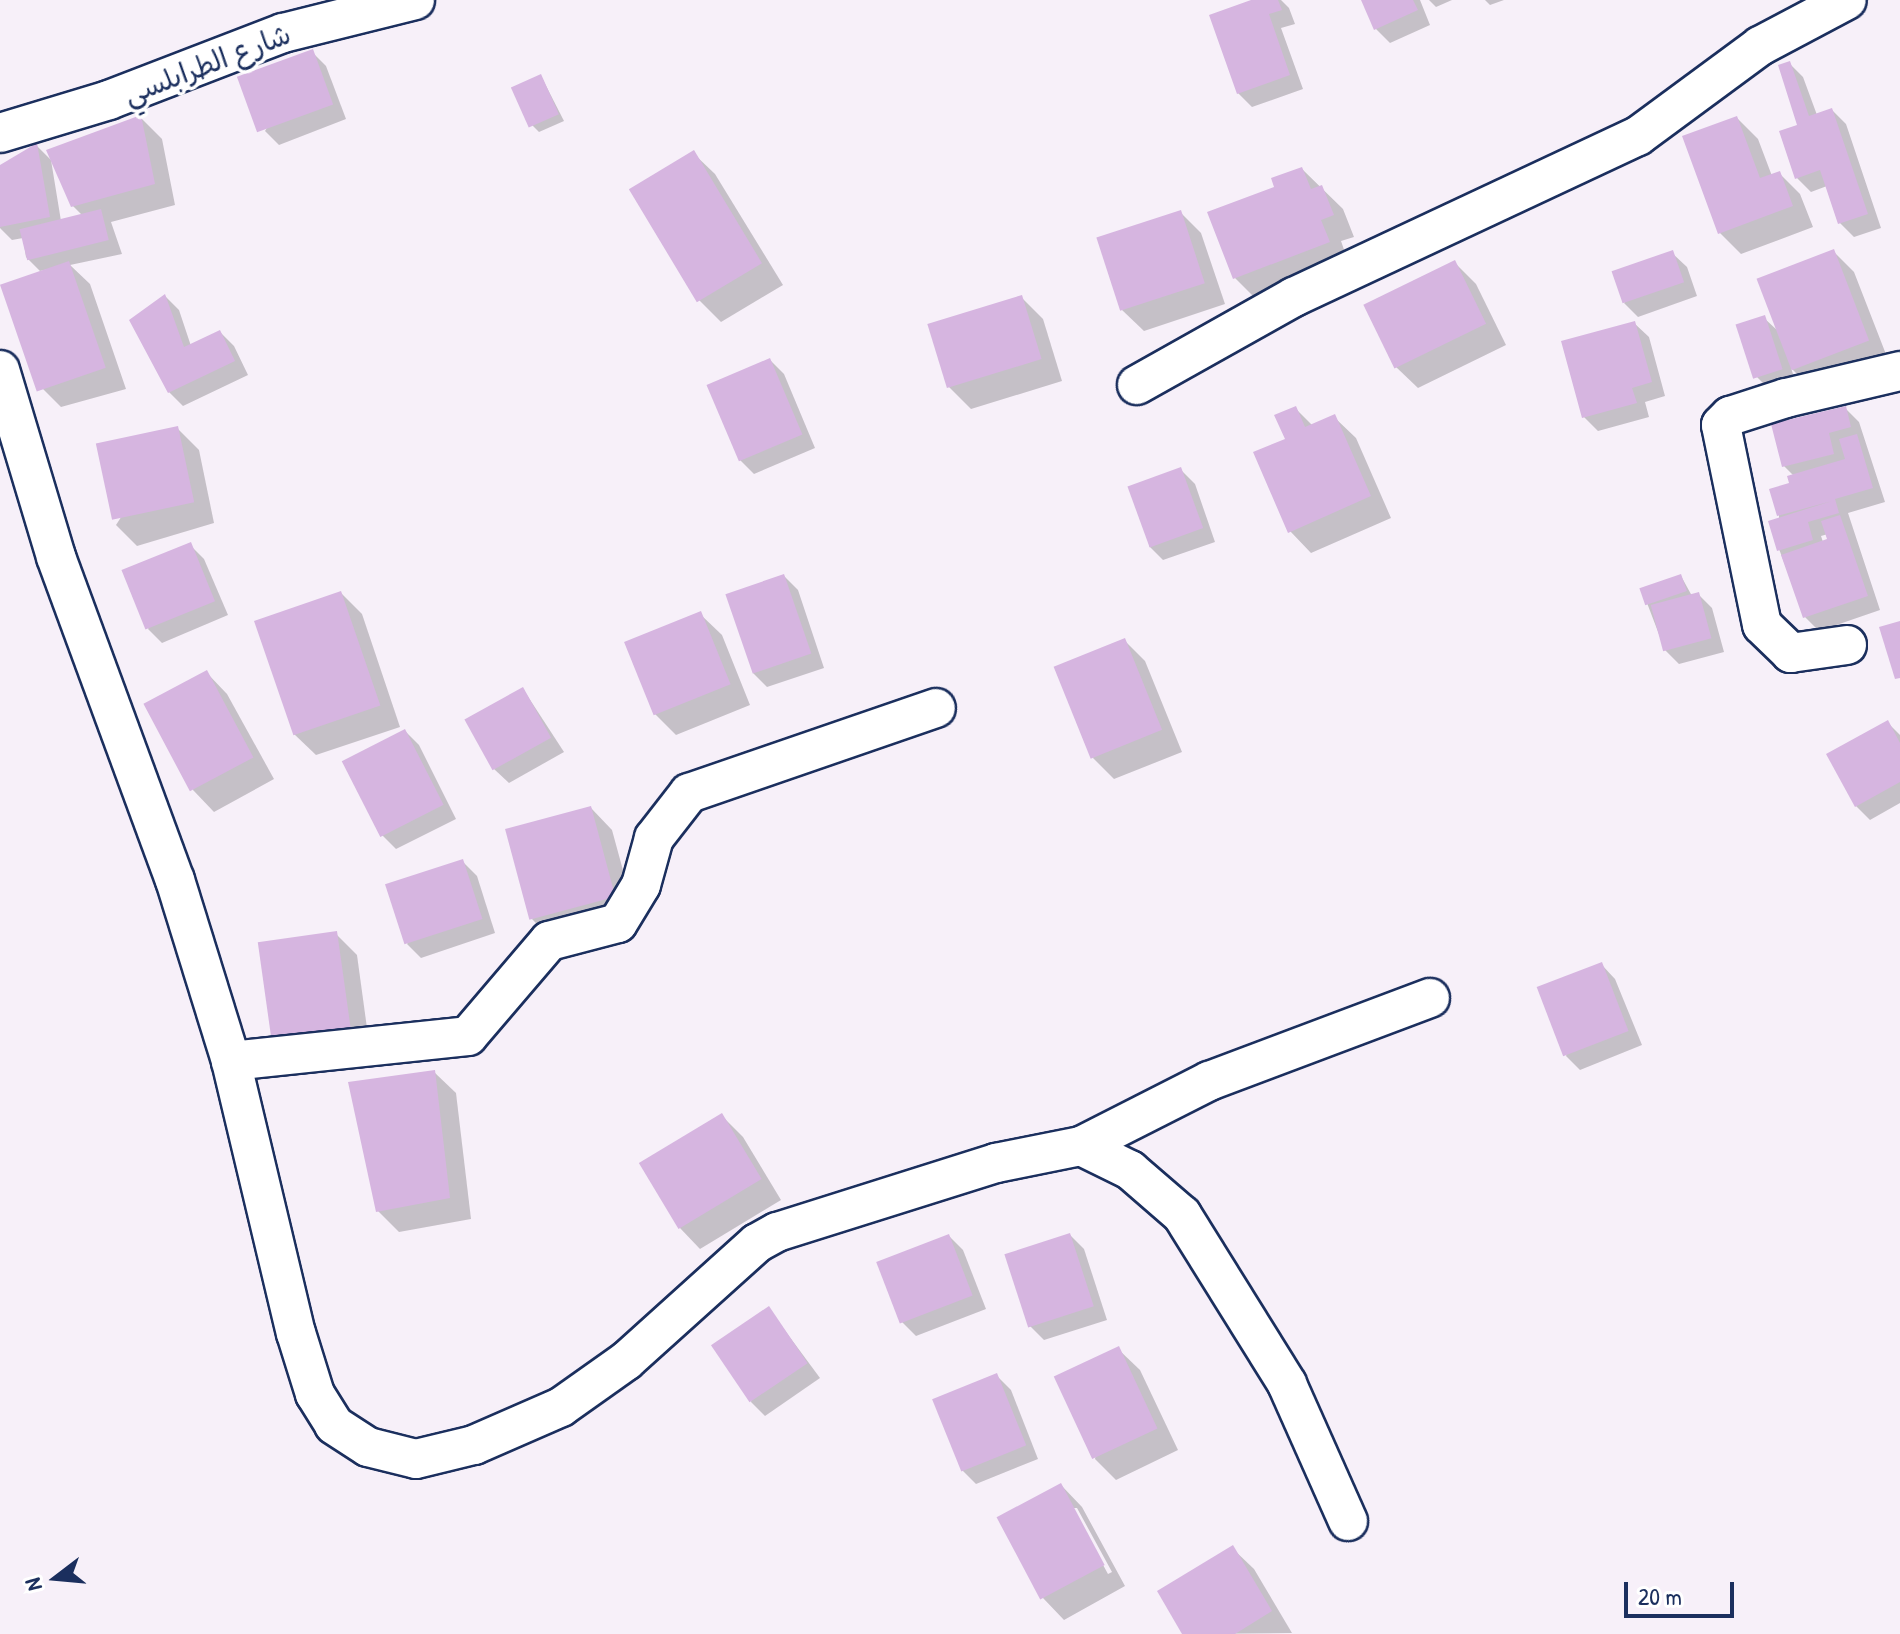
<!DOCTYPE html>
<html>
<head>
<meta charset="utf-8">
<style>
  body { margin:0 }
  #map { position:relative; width:1900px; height:1634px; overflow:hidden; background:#f7f0f9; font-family:"Patrick Hand","Playpen Sans Arabic",sans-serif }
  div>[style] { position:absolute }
  .shadow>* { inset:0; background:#0003 }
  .building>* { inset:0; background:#d6b5e0; transform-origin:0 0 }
  .roads { filter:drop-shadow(2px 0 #1b2f5e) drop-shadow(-2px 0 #1b2f5e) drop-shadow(0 2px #1b2f5e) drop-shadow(0 -2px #1b2f5e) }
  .street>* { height:38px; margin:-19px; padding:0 19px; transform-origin:19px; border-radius:19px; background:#fff }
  span { translate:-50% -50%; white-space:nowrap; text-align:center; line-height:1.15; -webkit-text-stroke:7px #fff; paint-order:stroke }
  .street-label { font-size:28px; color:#1b2f5e }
  .north { position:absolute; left:16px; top:1538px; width:80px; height:80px; -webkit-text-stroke:6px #fff; paint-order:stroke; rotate:254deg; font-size:22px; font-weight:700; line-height:32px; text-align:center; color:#1b2f5e }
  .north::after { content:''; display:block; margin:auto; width:28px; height:36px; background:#1b2f5e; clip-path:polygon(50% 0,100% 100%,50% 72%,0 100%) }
  .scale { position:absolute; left:1624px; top:1582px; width:110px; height:36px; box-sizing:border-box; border:4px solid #1b2f5e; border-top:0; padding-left:10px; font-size:24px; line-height:28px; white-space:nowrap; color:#1b2f5e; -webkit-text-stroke:6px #fff; paint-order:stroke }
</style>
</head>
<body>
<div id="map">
  <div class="shadow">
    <i style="clip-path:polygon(1257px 0,1281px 0,1289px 8px,1295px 24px,1281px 28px,1303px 89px,1252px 107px,1238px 93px)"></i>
    <i style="clip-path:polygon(1363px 0,1420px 0,1430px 25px,1390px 43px,1376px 29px)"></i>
    <i style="clip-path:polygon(1452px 0,1436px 7px,1429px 0)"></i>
    <i style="clip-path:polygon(1485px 0,1504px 0,1490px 5px)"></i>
    <i style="clip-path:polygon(312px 52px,326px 66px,346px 119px,279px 145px,265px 131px)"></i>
    <i style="clip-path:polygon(1789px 63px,1803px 77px,1817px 115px,1832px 110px,1846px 124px,1881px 228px,1854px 237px,1840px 223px,1827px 186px,1811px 192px,1797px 178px,1800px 126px)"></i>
    <i style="clip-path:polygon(541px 76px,564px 121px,539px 132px,532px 125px)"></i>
    <i style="clip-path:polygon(141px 118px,162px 139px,175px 205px,111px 222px,122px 254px,70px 265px,90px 284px,126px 389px,61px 407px,40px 386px,53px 268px,40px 271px,26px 257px,23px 238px,12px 240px,0 228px,0 167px,37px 146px,51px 160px,61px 221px,82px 215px,72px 205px)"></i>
    <i style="clip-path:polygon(1737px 118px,1758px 139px,1772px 176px,1779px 173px,1800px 194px,1813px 227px,1741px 254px,1720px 233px)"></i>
    <i style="clip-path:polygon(693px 153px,715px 174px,783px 285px,721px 322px,699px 300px)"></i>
    <i style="clip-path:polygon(1302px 169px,1343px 209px,1354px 237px,1341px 241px,1349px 264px,1256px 299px,1235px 278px,1276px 188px)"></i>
    <i style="clip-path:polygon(1180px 212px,1201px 233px,1225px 304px,1144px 331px,1122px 310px)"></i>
    <i style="clip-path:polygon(1833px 251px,1854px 272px,1889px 362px,1814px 391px,1791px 368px,1796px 383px,1771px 391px,1757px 377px,1764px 318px,1778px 331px)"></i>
    <i style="clip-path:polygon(1672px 253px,1687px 267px,1697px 296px,1638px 317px,1624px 303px)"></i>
    <i style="clip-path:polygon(1455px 263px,1476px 284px,1506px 345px,1418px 388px,1396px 367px)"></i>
    <i style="clip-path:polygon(165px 296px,179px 310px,191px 346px,220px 332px,234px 346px,248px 375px,183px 406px,169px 392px)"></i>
    <i style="clip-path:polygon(1021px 297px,1043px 319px,1062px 381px,971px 409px,949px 387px)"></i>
    <i style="clip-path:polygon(1634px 323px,1649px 337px,1665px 396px,1645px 402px,1649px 417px,1598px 431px,1584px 417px)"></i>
    <i style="clip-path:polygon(770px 360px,784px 374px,815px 448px,754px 474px,740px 460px)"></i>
    <i style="clip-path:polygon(1295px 408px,1313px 426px,1334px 417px,1356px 438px,1391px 518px,1311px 553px,1290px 531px,1287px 440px)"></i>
    <i style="clip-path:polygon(evenodd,1845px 408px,1859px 422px,1885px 502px,1848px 513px,1880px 610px,1819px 631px,1805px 617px,1779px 549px,1779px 515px,1794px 476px,1784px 466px,1845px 408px,1828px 534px,1830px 540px,1823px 542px,1821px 536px,1828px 534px)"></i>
    <i style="clip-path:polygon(178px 429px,199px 450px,214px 523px,137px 546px,116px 525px)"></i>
    <i style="clip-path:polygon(1181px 470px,1195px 484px,1215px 542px,1163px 560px,1149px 546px)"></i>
    <i style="clip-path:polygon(190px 545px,204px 559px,228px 615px,162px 643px,148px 629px)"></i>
    <i style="clip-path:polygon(784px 576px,798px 590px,824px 668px,767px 687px,753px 673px)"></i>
    <i style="clip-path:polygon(1681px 576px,1692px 596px,1698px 594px,1712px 608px,1724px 652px,1679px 664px,1665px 650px,1647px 603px)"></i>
    <i style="clip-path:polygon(341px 593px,362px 614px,400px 727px,316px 755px,294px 734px)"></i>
    <i style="clip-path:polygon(700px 614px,722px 635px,750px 705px,676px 735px,654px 713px)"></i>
    <i style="clip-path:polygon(1124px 640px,1145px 661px,1182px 752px,1114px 779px,1093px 758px)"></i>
    <i style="clip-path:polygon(206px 672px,227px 694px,274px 779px,214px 812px,193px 790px)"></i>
    <i style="clip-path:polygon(523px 689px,564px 752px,509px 783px,494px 769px)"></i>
    <i style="clip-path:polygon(1888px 723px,1900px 735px,1900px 803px,1870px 820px,1856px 806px)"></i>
    <i style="clip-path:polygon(405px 731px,419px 745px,456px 819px,396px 849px,382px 835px)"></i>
    <i style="clip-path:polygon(591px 808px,612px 830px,636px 918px,553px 941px,532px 919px)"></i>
    <i style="clip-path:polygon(463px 862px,477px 876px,495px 933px,421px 958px,407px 944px)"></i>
    <i style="clip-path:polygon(336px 934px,357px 955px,370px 1050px,273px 1039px)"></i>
    <i style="clip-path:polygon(1601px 964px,1615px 979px,1642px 1045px,1580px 1070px,1566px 1056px)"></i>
    <i style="clip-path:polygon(434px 1072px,456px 1093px,471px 1219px,399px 1232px,378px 1211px)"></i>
    <i style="clip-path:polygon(722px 1116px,743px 1137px,781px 1200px,700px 1249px,679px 1227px)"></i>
    <i style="clip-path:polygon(1070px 1235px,1084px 1249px,1107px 1320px,1044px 1340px,1030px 1326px)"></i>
    <i style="clip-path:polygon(949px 1236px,963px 1250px,986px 1309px,916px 1336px,902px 1322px)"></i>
    <i style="clip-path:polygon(769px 1309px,820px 1378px,765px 1416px,751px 1402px)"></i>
    <i style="clip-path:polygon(1118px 1349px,1140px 1370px,1178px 1450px,1116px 1480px,1095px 1459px)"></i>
    <i style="clip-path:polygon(996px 1375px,1011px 1390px,1038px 1459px,976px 1484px,962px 1470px)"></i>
    <i style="clip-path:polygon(evenodd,1061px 1485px,1082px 1507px,1125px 1586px,1064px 1620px,1043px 1598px,1061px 1485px,1072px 1508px,1077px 1508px,1112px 1572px,1108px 1574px,1072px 1508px)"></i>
    <i style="clip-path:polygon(1232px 1548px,1254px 1569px,1292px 1633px,1185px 1634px)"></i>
  </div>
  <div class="building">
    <i style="clip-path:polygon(1251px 0,1278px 0,1282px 10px,1269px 14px,1290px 75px,1237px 94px,1209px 15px)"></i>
    <i style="clip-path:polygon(1361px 0,1413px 0,1418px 10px,1374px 30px)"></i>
    <i style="left:313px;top:49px;width:59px;height:81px;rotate:70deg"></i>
    <i style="clip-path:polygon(1790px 61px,1809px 116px,1832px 108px,1868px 214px,1838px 224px,1820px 170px,1795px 179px,1779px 131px,1797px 125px,1778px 65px)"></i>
    <i style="left:541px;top:74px;width:44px;height:33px;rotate:66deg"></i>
    <i style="clip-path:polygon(141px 115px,155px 184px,71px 207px,46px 150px)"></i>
    <i style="clip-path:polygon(1737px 116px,1760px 178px,1780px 171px,1793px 206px,1718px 234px,1682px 136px)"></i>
    <i style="clip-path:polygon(37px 143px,50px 217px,0 227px,0 165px)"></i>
    <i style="left:694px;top:150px;width:132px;height:76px;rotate:59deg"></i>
    <i style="clip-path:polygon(1302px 167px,1311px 189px,1322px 185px,1334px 215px,1321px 220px,1330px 242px,1233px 279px,1207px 212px,1274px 187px,1271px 178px)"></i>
    <i style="left:101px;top:209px;width:32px;height:84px;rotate:76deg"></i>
    <i style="left:1181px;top:210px;width:77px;height:89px;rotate:72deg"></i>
    <i style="left:1834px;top:249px;width:98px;height:83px;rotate:69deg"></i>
    <i style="left:1673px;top:250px;width:34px;height:65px;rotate:71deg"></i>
    <i style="left:1455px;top:260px;width:71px;height:102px;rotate:64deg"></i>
    <i style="left:69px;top:261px;width:113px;height:73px;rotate:71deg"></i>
    <i style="clip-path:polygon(165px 294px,184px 347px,220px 330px,235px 361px,168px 393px,129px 320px)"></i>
    <i style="left:1022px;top:295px;width:67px;height:99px;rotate:73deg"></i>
    <i style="left:1765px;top:315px;width:57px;height:31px;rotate:72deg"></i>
    <i style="clip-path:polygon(1635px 321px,1652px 382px,1632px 388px,1637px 403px,1582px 418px,1561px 341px)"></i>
    <i style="left:770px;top:358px;width:83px;height:69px;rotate:67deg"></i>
    <i style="clip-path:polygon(1296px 406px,1305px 427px,1335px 414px,1371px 496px,1288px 533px,1253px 452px,1285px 439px,1274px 415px)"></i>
    <i style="clip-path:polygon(1846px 406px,1851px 427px,1829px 433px,1834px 454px,1782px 467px,1771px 424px)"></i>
    <i style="left:178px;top:426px;width:78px;height:84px;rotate:78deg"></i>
    <i style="clip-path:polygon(1857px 434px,1873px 488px,1835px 499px,1839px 513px,1808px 522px,1813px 540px,1777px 551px,1768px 521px,1832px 501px,1777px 516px,1769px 489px,1789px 483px,1787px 476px,1845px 459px,1839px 439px)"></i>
    <i style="left:1181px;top:467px;width:65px;height:57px;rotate:70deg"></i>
    <i style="clip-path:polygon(1840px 515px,1868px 596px,1803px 618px,1781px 555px,1827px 539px,1821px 521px)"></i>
    <i style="left:191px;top:542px;width:64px;height:75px;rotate:68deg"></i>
    <i style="left:784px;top:574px;width:84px;height:62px;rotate:71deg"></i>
    <i style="left:1681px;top:574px;width:18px;height:44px;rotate:71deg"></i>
    <i style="left:341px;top:591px;width:121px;height:92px;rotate:71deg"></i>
    <i style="left:1699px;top:592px;width:48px;height:50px;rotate:75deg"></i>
    <i style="left:701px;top:611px;width:79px;height:83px;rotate:68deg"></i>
    <i style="clip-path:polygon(1900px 621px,1900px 678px,1895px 679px,1879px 627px)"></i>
    <i style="left:1125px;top:638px;width:99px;height:77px;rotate:68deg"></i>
    <i style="left:207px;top:670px;width:99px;height:72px;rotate:62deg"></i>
    <i style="left:523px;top:687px;width:58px;height:67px;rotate:61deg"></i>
    <i style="clip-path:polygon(1888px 720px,1900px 743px,1900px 782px,1855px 807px,1826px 754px)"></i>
    <i style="left:405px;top:729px;width:85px;height:71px;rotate:63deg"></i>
    <i style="left:591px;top:806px;width:94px;height:89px;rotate:75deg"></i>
    <i style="left:463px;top:859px;width:63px;height:82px;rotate:72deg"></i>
    <i style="left:337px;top:931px;width:99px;height:80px;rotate:82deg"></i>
    <i style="left:1602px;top:962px;width:74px;height:70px;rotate:69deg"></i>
    <i style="clip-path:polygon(435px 1070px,450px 1198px,376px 1212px,348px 1082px)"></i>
    <i style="left:722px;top:1113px;width:77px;height:97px;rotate:59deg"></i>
    <i style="left:1070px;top:1233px;width:77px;height:69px;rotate:72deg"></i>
    <i style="left:949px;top:1234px;width:66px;height:78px;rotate:69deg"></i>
    <i style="left:769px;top:1306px;width:69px;height:70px;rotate:56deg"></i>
    <i style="left:1119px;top:1346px;width:91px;height:72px;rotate:65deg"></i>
    <i style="left:997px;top:1373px;width:78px;height:70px;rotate:68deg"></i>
    <i style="left:1061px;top:1483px;width:93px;height:73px;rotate:62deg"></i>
    <i style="clip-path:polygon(1233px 1545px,1272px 1611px,1235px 1634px,1182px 1634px,1157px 1591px)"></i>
  </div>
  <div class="roads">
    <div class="street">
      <i style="left:0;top:133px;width:114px;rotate:-16.8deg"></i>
      <i style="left:109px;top:100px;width:186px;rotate:-21.1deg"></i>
      <i style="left:283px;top:33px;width:136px;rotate:-14deg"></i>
      <i style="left:0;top:370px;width:195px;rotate:73.3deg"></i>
      <i style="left:56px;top:557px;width:344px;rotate:69.8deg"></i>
      <i style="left:175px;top:880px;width:189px;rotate:72.8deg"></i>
      <i style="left:231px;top:1061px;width:280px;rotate:76.6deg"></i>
      <i style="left:296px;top:1333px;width:64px;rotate:72.7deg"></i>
      <i style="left:315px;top:1394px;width:36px;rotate:58deg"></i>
      <i style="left:334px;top:1425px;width:40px;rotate:32.9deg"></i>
      <i style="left:368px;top:1447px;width:49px;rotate:14deg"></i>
      <i style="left:416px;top:1459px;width:60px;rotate:-13.6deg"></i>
      <i style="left:474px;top:1445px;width:95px;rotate:-23.6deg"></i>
      <i style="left:561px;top:1407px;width:80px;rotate:-35.3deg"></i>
      <i style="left:626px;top:1361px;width:176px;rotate:-42deg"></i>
      <i style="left:757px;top:1243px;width:23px;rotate:-29deg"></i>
      <i style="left:777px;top:1232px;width:230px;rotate:-17.5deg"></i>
      <i style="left:996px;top:1163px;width:87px;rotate:-11.3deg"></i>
      <i style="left:1081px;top:1146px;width:55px;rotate:26.1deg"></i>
      <i style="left:1130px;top:1170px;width:69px;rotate:40.9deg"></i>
      <i style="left:1182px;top:1215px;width:199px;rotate:58.1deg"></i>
      <i style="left:1287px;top:1384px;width:150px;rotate:66deg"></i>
      <i style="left:1137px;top:385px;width:180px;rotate:-29.3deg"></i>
      <i style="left:1294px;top:297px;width:380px;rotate:-25.1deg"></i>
      <i style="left:1638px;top:136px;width:152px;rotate:-36.4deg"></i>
      <i style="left:1760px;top:46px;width:98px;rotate:-27.9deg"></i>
      <i style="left:1847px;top:645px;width:57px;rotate:171.9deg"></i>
      <i style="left:1791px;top:653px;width:40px;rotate:-136deg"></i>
      <i style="left:1762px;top:625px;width:204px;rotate:-101.6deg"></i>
      <i style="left:1721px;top:425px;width:13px;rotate:-45deg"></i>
      <i style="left:1730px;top:416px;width:59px;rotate:-17.8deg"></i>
      <i style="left:1786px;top:398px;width:117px;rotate:-13.3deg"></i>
      <i style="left:231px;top:1061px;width:238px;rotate:-6deg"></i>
      <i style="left:468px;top:1036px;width:125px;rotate:-49.5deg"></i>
      <i style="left:549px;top:941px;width:71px;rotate:-14.6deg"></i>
      <i style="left:618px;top:923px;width:44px;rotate:-58.8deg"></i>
      <i style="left:641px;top:885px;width:49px;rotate:-74.5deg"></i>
      <i style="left:654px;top:838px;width:57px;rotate:-52.1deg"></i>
      <i style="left:689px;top:793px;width:261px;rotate:-19deg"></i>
      <i style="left:1081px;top:1146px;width:144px;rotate:-26.9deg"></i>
      <i style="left:1209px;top:1081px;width:236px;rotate:-20.6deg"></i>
    </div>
  </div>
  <div class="street-label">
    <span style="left:207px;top:64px;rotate:-21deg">شارع الطرابلسي</span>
  </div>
  <div class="north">N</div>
  <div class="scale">20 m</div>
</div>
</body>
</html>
